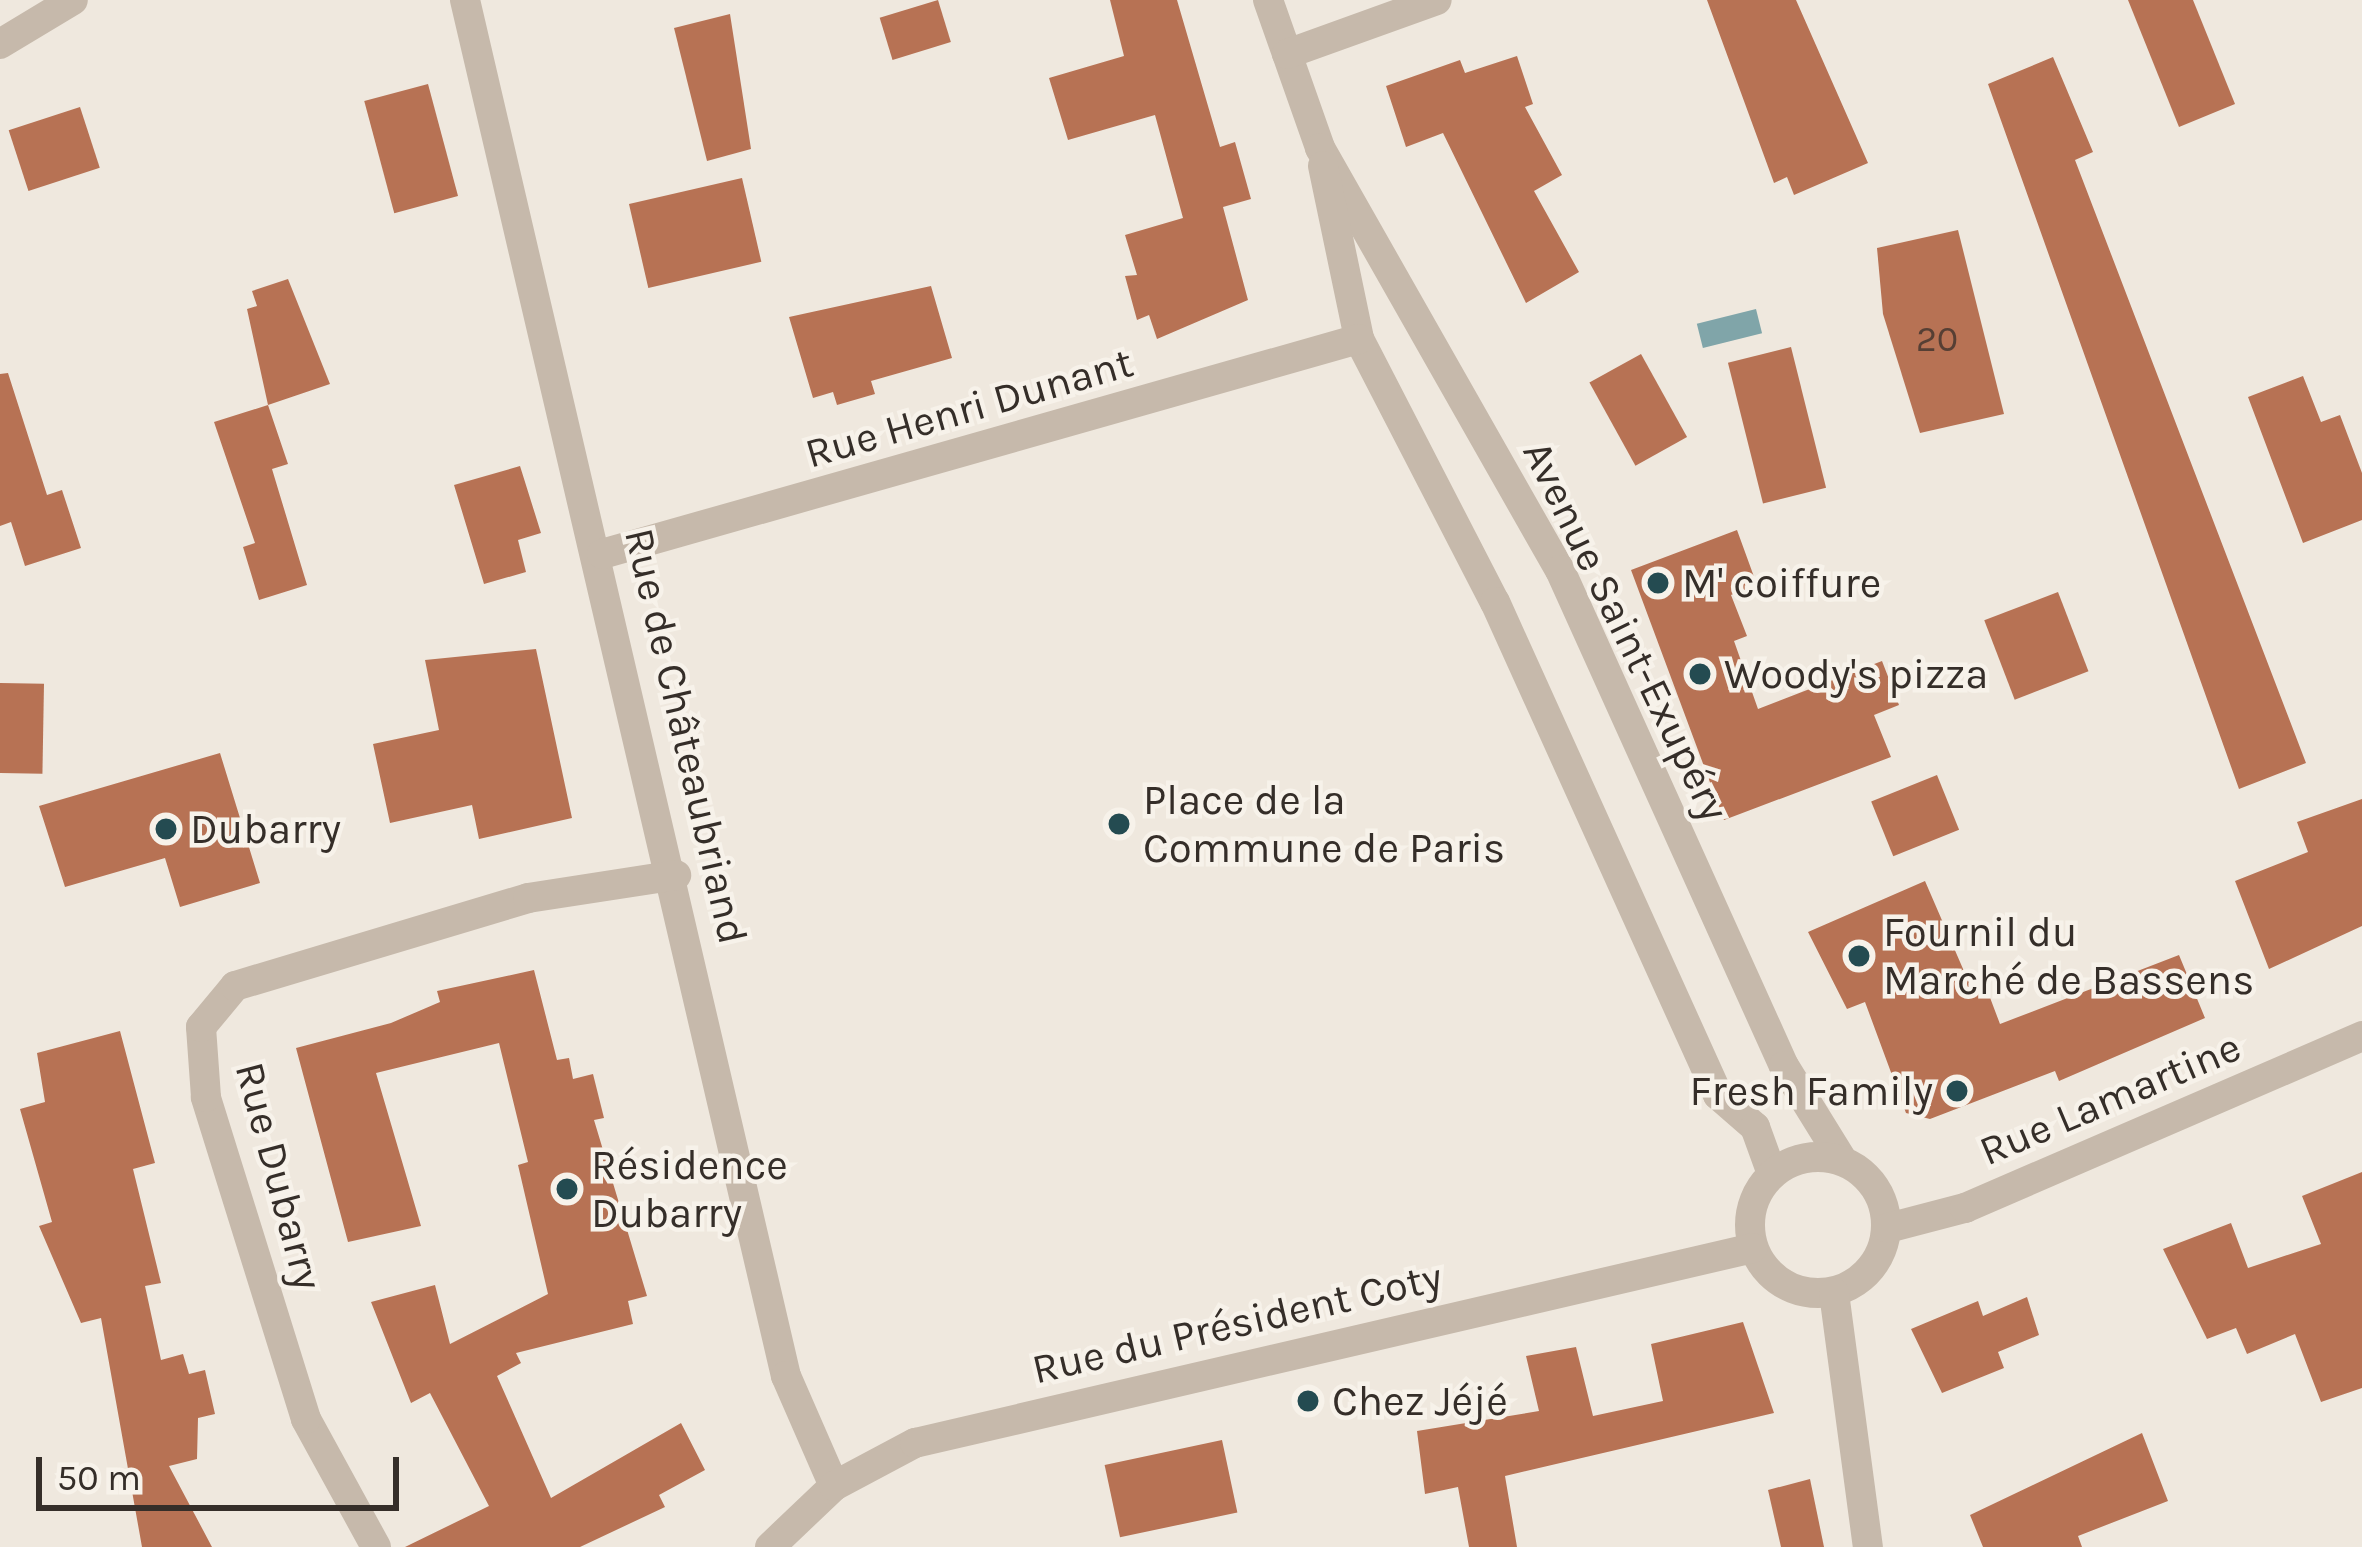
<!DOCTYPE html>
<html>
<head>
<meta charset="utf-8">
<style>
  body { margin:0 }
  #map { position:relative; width:2362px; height:1547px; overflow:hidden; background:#efe8de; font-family:Karla,sans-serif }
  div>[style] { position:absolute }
  .water>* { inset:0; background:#80a5a9; transform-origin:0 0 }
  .building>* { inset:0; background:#b77254; transform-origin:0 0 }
  .street>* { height:30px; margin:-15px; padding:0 15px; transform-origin:15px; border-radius:15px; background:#c6b9ab }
  .street>.ring { margin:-15px; padding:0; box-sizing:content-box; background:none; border:30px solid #c6b9ab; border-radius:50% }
  .dots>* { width:33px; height:33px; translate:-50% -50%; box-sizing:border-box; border:6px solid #f7f2ea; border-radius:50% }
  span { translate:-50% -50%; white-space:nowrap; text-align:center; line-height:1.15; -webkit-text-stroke:9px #f7f2ea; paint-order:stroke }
  .number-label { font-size:36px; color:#563f34 }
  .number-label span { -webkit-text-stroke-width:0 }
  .street-label { font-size:42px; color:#352e29 }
  .poi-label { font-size:42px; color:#352e29 }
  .left { translate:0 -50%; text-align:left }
  .right { translate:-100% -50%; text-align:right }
  .scale { position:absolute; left:36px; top:1457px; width:363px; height:54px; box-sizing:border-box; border:6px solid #352e29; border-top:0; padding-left:15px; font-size:36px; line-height:42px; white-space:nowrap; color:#352e29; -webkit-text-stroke:9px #f7f2ea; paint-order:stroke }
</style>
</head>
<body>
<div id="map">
  <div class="water">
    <i style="left:1756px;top:309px;width:25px;height:61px;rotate:76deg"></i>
  </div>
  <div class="building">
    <i style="left:938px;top:0;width:44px;height:61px;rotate:73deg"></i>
    <i style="clip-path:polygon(1110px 0,1177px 0,1220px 147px,1235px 142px,1251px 199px,1223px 207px,1248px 300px,1157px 339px,1149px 315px,1137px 320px,1125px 276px,1137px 275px,1125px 235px,1183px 218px,1155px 115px,1068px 140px,1049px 78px,1124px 56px)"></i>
    <i style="clip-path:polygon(1707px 0,1796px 0,1868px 163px,1794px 195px,1787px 177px,1774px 183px)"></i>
    <i style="clip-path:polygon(2128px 0,2193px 0,2235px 104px,2179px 127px)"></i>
    <i style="clip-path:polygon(730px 14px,751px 149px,707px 161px,674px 28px)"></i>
    <i style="clip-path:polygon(1517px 56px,1533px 104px,1525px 107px,1562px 175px,1534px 191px,1579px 272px,1526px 303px,1443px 133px,1406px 147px,1386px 86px,1460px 60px,1465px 73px)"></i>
    <i style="clip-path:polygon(2053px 57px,2093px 152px,2075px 160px,2306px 763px,2239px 789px,1988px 84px)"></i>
    <i style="left:428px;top:84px;width:116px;height:66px;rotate:75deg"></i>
    <i style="left:80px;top:107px;width:64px;height:75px;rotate:72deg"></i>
    <i style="left:742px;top:178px;width:86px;height:116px;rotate:77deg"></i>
    <i style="clip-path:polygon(1958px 230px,2004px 414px,1920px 433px,1883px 314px,1877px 248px)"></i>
    <i style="clip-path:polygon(288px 279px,330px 384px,268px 405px,247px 309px,257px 306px,252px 291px)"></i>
    <i style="clip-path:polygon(931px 286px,952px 358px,871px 381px,875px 394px,837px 405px,833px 392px,813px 398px,789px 317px)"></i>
    <i style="left:1791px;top:347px;width:145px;height:65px;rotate:76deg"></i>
    <i style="left:1641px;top:354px;width:95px;height:59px;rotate:61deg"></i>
    <i style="clip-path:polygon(8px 373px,47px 495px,62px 490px,81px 548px,25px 566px,11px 522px,0 526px,0 374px)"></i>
    <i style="clip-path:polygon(2303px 376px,2321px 422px,2340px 415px,2362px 473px,2362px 520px,2303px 543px,2248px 397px)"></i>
    <i style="clip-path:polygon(268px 405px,288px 464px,272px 469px,307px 585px,259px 600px,243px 547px,255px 543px,214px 422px)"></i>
    <i style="clip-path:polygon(520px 466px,541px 533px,518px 540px,526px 572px,484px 584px,454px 485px)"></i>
    <i style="clip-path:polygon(1737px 530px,1757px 585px,1731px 595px,1747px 636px,1734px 641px,1758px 709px,1882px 661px,1899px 705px,1874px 715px,1891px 757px,1724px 820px,1631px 570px)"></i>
    <i style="left:2058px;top:592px;width:85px;height:79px;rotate:69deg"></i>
    <i style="clip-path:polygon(536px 649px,572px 818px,479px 839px,472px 805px,390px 823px,373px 744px,439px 730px,425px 660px)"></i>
    <i style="left:0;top:683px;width:44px;height:90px;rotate:1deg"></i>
    <i style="clip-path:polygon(220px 753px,260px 883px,180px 907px,165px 858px,65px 887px,39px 806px)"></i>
    <i style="left:1937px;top:775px;width:59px;height:71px;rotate:68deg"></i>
    <i style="clip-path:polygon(2362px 799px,2362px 926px,2269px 969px,2235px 881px,2308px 852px,2297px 822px)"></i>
    <i style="clip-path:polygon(1925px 881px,1973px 992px,1986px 987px,2000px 1024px,2179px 955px,2205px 1018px,2059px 1081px,2055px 1071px,1930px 1119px,1906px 1113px,1865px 1002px,1847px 1009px,1808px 932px)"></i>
    <i style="clip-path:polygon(534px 970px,557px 1060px,569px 1058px,573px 1079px,593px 1074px,604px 1118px,594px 1120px,647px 1296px,628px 1301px,633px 1324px,516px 1353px,521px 1363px,497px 1376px,551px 1498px,681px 1423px,705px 1470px,659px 1495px,665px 1507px,580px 1547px,405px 1547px,489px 1506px,430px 1393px,411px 1403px,371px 1302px,435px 1285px,450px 1344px,548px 1294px,518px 1165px,528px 1162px,499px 1043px,376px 1073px,421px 1226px,348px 1242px,296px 1048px,391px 1023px,440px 1002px,437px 991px)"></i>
    <i style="clip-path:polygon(120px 1031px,155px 1163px,133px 1169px,161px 1283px,145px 1286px,161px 1360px,183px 1354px,189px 1374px,205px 1370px,215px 1414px,198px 1418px,197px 1459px,169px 1466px,212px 1547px,142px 1547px,101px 1318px,81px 1323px,39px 1226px,52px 1222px,20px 1109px,45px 1102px,37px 1053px)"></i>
    <i style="clip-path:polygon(2362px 1172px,2362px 1388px,2321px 1402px,2295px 1334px,2247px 1354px,2236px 1328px,2207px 1339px,2163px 1249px,2231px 1223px,2248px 1268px,2321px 1244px,2302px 1196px)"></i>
    <i style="clip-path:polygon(2027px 1297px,2039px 1335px,1998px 1352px,2004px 1368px,1942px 1393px,1911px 1329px,1978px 1301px,1983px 1316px)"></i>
    <i style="clip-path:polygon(1743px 1322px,1774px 1413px,1505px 1476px,1517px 1547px,1469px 1547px,1458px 1487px,1425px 1494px,1417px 1431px,1539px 1411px,1526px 1356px,1576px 1347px,1593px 1416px,1663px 1401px,1651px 1344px)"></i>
    <i style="clip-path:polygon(2142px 1433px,2168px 1501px,2078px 1536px,2082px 1547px,1983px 1547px,1970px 1515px)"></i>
    <i style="left:1222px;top:1440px;width:74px;height:120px;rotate:78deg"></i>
    <i style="clip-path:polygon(1810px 1479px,1824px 1547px,1781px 1547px,1768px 1490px)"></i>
  </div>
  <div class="street">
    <i style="left:465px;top:0;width:1413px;rotate:76.87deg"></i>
    <i style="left:786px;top:1376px;width:120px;rotate:66.4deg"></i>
    <i style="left:1268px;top:0;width:157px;rotate:70.6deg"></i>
    <i style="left:1320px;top:148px;width:485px;rotate:60.4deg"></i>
    <i style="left:1560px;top:570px;width:544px;rotate:65.7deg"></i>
    <i style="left:1784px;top:1066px;width:108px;rotate:58.2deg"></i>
    <i style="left:0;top:44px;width:85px;rotate:-31.1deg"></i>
    <i style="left:1287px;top:54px;width:159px;rotate:-19.8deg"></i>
    <i style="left:1323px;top:166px;width:177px;rotate:78.2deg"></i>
    <i style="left:1359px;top:339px;width:296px;rotate:62.7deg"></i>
    <i style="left:1495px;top:602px;width:541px;rotate:65.66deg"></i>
    <i style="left:1718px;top:1095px;width:49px;rotate:40.9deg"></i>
    <i style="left:1755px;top:1127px;width:50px;rotate:70.1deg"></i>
    <i style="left:602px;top:554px;width:787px;rotate:-15.86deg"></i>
    <i class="ring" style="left:1750px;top:1157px;width:106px;height:106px"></i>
    <i style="left:1888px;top:1228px;width:80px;rotate:-14.6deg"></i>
    <i style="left:1965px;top:1208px;width:433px;rotate:-23.4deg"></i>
    <i style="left:1834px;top:1293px;width:256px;rotate:82.4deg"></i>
    <i style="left:376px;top:1547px;width:146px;rotate:-118.7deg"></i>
    <i style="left:306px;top:1419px;width:337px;rotate:-107.3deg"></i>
    <i style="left:206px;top:1097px;width:70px;rotate:-94.1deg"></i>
    <i style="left:201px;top:1027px;width:53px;rotate:-50.3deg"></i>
    <i style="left:235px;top:986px;width:306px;rotate:-16.7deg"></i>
    <i style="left:528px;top:898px;width:150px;rotate:-8.8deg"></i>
    <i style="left:770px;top:1547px;width:88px;rotate:-43.6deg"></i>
    <i style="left:834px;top:1486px;width:92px;rotate:-28deg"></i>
    <i style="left:915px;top:1443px;width:860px;rotate:-13.1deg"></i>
  </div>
  <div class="dots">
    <i style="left:1658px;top:583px;background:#244b51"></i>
    <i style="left:1700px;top:674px;background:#244b51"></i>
    <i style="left:1119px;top:824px;background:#244b51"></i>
    <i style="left:166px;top:829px;background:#244b51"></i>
    <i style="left:1859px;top:956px;background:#244b51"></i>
    <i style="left:1957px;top:1091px;background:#244b51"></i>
    <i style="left:567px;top:1189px;background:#244b51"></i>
    <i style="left:1308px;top:1401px;background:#244b51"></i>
  </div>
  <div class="number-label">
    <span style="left:1937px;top:340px">20</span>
  </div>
  <div class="street-label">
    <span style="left:969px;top:408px;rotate:-16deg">Rue Henri Dunant</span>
    <span style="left:1626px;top:631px;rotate:64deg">Avenue Saint-Exupéry</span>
    <span style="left:686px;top:736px;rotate:77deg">Rue de Châteaubriand</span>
    <span style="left:2110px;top:1099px;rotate:-23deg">Rue Lamartine</span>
    <span style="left:279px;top:1176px;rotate:75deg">Rue Dubarry</span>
    <span style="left:1237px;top:1323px;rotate:-13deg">Rue du Président Coty</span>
  </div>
  <div class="poi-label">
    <span class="left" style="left:1682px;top:583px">M' coiffure</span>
    <span class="left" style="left:1724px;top:674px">Woody's pizza</span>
    <span class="left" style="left:1143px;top:824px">Place de la<br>Commune de Paris</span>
    <span class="left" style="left:190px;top:829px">Dubarry</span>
    <span class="left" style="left:1883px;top:956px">Fournil du<br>Marché de Bassens</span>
    <span class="right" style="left:1933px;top:1091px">Fresh Family</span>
    <span class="left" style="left:591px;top:1189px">Résidence<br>Dubarry</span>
    <span class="left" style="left:1332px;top:1401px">Chez Jéjé</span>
  </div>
  <div class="scale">50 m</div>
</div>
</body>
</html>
